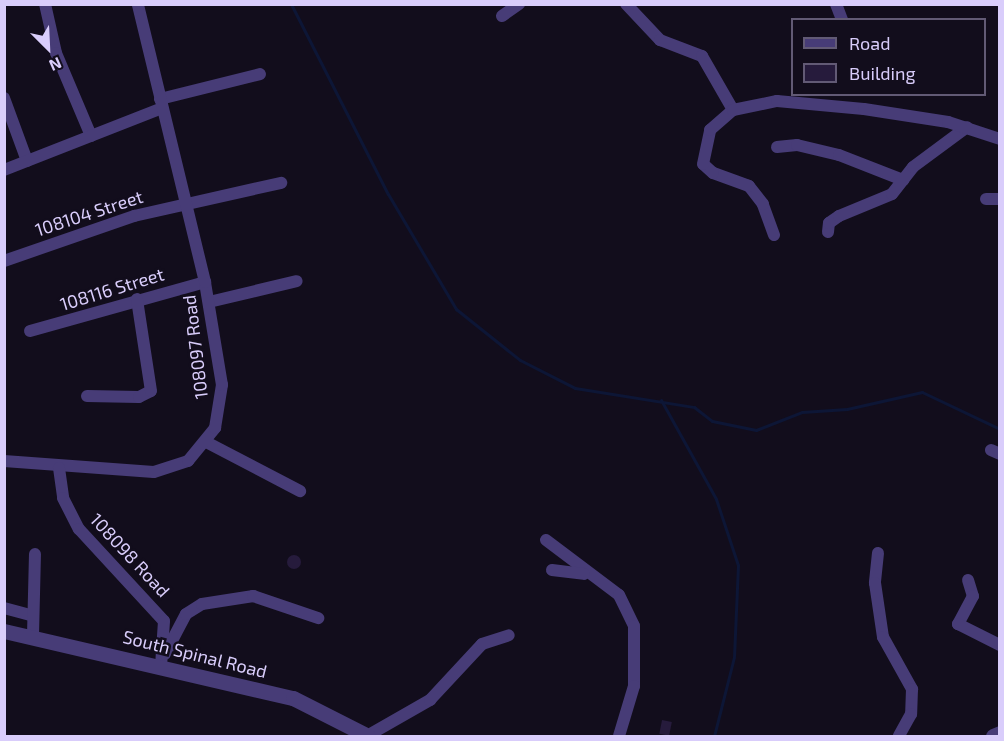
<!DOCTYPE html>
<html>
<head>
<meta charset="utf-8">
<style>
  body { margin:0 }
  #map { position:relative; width:1004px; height:741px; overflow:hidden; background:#120d1c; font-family:"Exo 2",sans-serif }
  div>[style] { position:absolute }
  .stream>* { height:3px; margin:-1.5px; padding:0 1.5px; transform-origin:1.5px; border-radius:1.5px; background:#0d1636 }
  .building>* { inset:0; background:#261b3c; transform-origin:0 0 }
  .round { border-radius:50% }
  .minor>* { height:12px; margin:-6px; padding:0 6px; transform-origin:6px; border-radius:6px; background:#473c77 }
  .tertiary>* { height:15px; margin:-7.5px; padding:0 7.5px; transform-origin:7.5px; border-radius:7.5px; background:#473c77 }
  span { translate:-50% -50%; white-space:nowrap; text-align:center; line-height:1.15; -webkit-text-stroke:5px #120d1c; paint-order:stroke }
  .street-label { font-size:18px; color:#d9cdfb }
  .frame { position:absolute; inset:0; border:6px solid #d9cdfb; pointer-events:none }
  .legend { position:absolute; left:791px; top:18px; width:195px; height:78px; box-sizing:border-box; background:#120d1c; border:2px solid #625a75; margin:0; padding:8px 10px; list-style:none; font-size:18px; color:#d9cdfb }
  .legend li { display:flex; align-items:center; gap:12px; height:30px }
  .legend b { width:30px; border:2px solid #625a75 }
  .north { position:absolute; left:18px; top:18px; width:60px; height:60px; -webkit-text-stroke:4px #120d1c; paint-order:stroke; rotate:156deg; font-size:16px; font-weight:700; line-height:24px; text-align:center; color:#d9cdfb }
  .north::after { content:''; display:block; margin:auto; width:21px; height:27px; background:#d9cdfb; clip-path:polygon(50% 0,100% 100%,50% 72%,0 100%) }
</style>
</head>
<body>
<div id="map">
  <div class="stream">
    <i style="left:291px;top:4px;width:213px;rotate:63deg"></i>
    <i style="left:388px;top:194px;width:134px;rotate:59.4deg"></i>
    <i style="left:456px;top:309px;width:82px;rotate:38.6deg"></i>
    <i style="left:520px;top:360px;width:62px;rotate:27deg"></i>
    <i style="left:575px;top:388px;width:121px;rotate:9.1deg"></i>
    <i style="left:694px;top:407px;width:23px;rotate:38deg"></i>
    <i style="left:712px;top:421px;width:45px;rotate:11.6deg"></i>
    <i style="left:756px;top:430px;width:49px;rotate:-21.4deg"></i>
    <i style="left:802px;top:412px;width:45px;rotate:-3.8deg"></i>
    <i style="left:847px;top:409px;width:77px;rotate:-12.8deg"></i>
    <i style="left:922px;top:392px;width:86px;rotate:25.4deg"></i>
    <i style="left:661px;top:400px;width:113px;rotate:60.9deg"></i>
    <i style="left:716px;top:499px;width:70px;rotate:71.6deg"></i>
    <i style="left:738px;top:565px;width:92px;rotate:92.5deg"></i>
    <i style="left:734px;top:657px;width:81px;rotate:104.2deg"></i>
  </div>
  <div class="building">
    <i class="round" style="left:287px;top:555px;width:14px;height:14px"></i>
    <i style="left:662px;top:720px;width:10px;height:14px;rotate:11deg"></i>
  </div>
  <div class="minor">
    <i style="left:45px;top:4px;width:50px;rotate:77.3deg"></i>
    <i style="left:56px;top:53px;width:90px;rotate:67.1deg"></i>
    <i style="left:626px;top:4px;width:50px;rotate:46.6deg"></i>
    <i style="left:660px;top:40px;width:45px;rotate:20.9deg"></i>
    <i style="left:702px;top:56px;width:62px;rotate:60.1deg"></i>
    <i style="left:836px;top:4px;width:17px;rotate:69deg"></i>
    <i style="left:502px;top:16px;width:21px;rotate:-35deg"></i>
    <i style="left:4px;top:98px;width:67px;rotate:69.9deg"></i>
    <i style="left:160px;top:99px;width:103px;rotate:-14deg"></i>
    <i style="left:777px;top:147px;width:20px;rotate:-6deg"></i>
    <i style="left:797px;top:145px;width:43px;rotate:13.4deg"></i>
    <i style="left:839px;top:155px;width:69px;rotate:21.3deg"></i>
    <i style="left:4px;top:170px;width:170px;rotate:-21.4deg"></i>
    <i style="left:986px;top:199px;width:14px"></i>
    <i style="left:828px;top:232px;width:9px;rotate:-84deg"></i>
    <i style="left:829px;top:223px;width:12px;rotate:-35deg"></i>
    <i style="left:839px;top:216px;width:57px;rotate:-22.5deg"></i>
    <i style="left:892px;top:194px;width:34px;rotate:-52deg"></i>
    <i style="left:913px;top:167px;width:67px;rotate:-36.5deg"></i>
    <i style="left:774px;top:235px;width:33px;rotate:-110deg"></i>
    <i style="left:763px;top:204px;width:23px;rotate:-128deg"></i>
    <i style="left:749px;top:186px;width:38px;rotate:-160deg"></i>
    <i style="left:713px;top:173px;width:13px;rotate:-138deg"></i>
    <i style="left:703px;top:164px;width:35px;rotate:-78deg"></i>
    <i style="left:710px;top:130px;width:30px;rotate:-41deg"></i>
    <i style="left:733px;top:110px;width:45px;rotate:-11.6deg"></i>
    <i style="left:777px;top:101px;width:87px;rotate:5.3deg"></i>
    <i style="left:864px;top:109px;width:85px;rotate:8.8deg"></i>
    <i style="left:948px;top:122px;width:55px;rotate:18.1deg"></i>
    <i style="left:4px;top:261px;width:138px;rotate:-19.1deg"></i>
    <i style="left:134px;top:216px;width:151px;rotate:-12.7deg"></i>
    <i style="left:209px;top:302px;width:90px;rotate:-13.4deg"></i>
    <i style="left:30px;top:331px;width:182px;rotate:-15.6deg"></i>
    <i style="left:87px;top:396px;width:52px;rotate:1.1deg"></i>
    <i style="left:139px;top:397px;width:13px;rotate:-27deg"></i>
    <i style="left:151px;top:391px;width:93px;rotate:-98.7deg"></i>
    <i style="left:208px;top:443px;width:104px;rotate:27.6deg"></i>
    <i style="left:991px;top:450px;width:10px;rotate:24deg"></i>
    <i style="left:4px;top:461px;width:150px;rotate:4.2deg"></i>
    <i style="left:154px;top:472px;width:36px;rotate:-18deg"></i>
    <i style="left:188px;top:461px;width:43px;rotate:-50.7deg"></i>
    <i style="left:215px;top:428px;width:44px;rotate:-80.8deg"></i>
    <i style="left:222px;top:385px;width:104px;rotate:-99.4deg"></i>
    <i style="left:205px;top:282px;width:286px;rotate:-103.6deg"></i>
    <i style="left:59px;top:468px;width:30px;rotate:82deg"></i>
    <i style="left:63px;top:498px;width:35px;rotate:63deg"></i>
    <i style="left:79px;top:529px;width:125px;rotate:47.3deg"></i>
    <i style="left:164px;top:621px;width:45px;rotate:93.8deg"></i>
    <i style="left:546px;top:540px;width:91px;rotate:37deg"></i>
    <i style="left:619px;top:595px;width:34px;rotate:64deg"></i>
    <i style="left:634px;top:626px;width:60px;rotate:90deg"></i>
    <i style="left:634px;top:686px;width:52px;rotate:106.7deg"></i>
    <i style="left:878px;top:553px;width:30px;rotate:96deg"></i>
    <i style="left:875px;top:583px;width:55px;rotate:81.6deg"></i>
    <i style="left:883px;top:637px;width:60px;rotate:60.9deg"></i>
    <i style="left:912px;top:689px;width:25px;rotate:92deg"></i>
    <i style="left:911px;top:714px;width:25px;rotate:119deg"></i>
    <i style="left:552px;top:570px;width:32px;rotate:7deg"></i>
    <i style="left:968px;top:580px;width:17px;rotate:73deg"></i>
    <i style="left:973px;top:596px;width:32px;rotate:118deg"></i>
    <i style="left:958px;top:624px;width:47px;rotate:26.6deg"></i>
    <i style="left:4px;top:608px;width:30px;rotate:15deg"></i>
    <i style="left:33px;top:635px;width:81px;rotate:-88.6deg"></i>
    <i style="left:165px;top:654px;width:45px;rotate:-62.3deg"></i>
    <i style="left:186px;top:614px;width:19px;rotate:-32deg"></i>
    <i style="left:202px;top:604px;width:52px;rotate:-8.9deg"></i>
    <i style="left:253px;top:596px;width:69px;rotate:18.7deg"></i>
    <i style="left:367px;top:736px;width:73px;rotate:-29.7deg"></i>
    <i style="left:430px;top:700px;width:76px;rotate:-47.1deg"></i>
    <i style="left:482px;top:644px;width:28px;rotate:-18deg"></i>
  </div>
  <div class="tertiary">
    <i style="left:4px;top:631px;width:297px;rotate:13.1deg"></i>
    <i style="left:293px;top:698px;width:84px;rotate:26.9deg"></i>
    <i style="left:993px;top:736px;width:8px;rotate:-23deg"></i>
  </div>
  <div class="street-label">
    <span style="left:89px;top:213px;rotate:-18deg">108104 Street</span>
    <span style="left:112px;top:289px;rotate:-17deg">108116 Street</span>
    <span style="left:195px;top:347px;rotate:-97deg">108097 Road</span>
    <span style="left:130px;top:555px;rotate:47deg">108098 Road</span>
    <span style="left:195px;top:654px;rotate:14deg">South Spinal Road</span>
  </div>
  <div class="frame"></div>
  <ul class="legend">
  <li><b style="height:8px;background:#473c77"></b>Road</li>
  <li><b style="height:16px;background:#261b3c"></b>Building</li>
  </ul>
  <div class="north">N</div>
</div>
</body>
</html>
